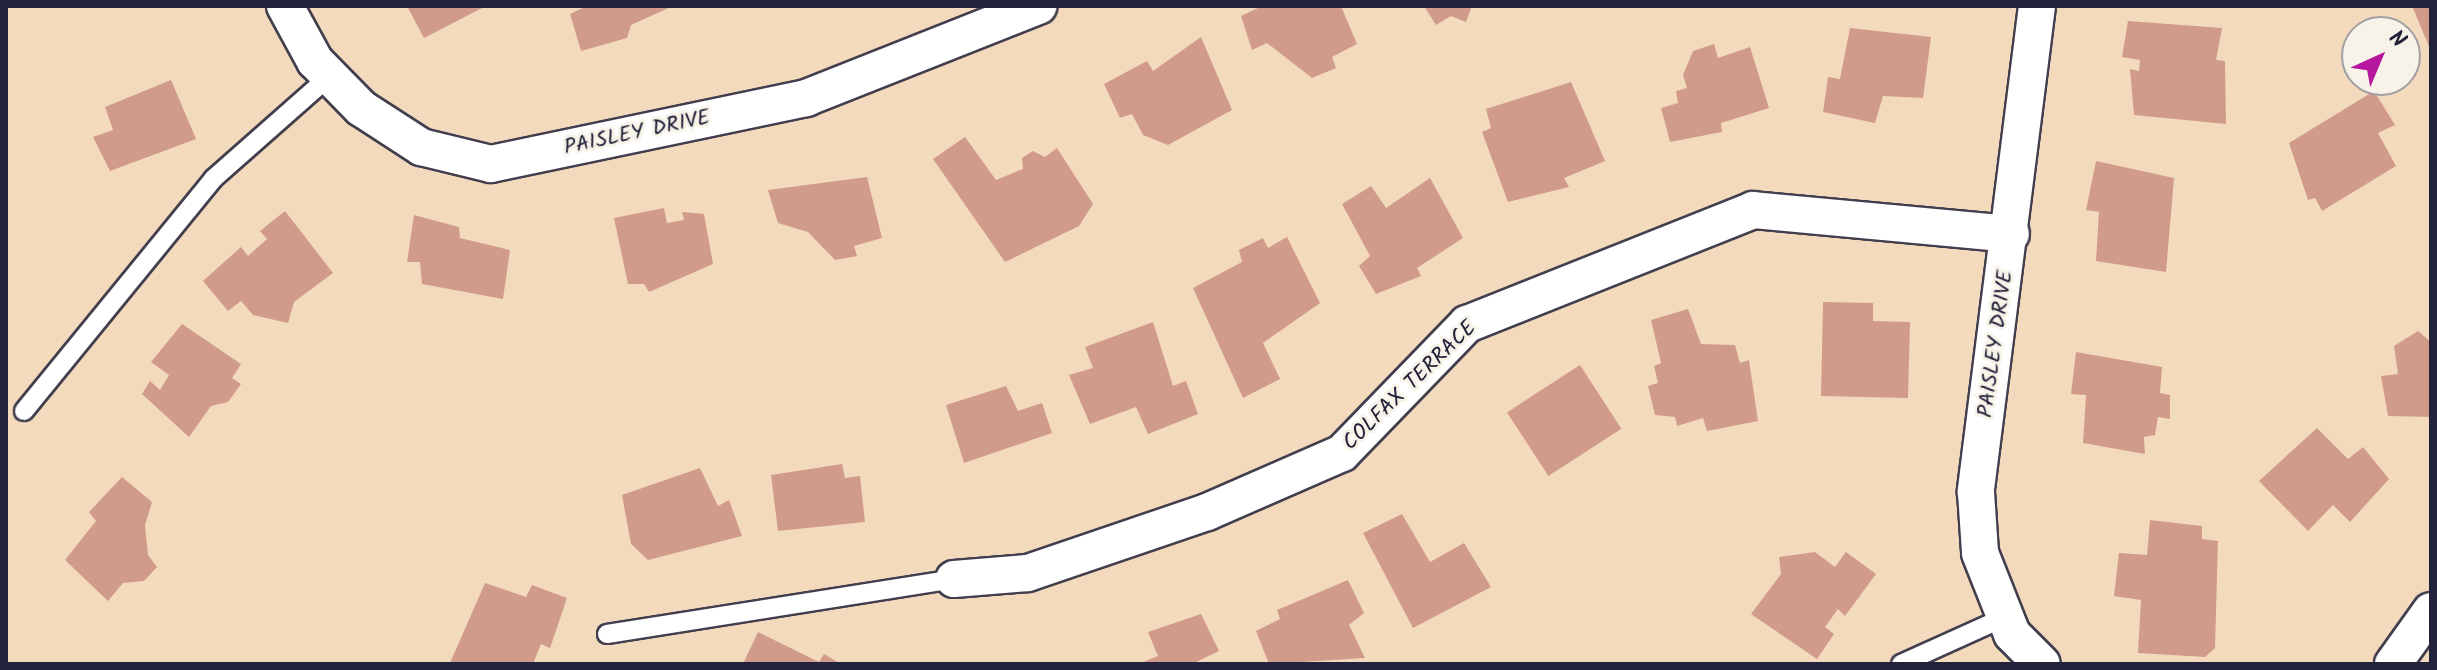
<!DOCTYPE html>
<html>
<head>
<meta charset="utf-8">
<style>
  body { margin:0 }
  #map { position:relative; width:2437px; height:670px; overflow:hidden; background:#f4dabc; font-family:Kalam,sans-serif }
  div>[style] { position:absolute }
  .building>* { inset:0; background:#d09c89; transform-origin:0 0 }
  .roads { filter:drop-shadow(2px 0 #423e4e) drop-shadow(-2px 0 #423e4e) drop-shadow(0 2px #423e4e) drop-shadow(0 -2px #423e4e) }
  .lane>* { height:18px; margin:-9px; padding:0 9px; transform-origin:9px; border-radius:9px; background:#fff }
  .street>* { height:36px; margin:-18px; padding:0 18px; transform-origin:18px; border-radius:18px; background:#fff }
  span { translate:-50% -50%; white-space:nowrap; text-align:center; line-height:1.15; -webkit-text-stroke:6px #f7f3e8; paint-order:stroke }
  .street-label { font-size:22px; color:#22223b }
  .frame { position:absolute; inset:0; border:8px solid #22223b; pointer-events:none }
  .north { position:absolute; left:2341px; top:16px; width:80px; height:80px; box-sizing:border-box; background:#f7f3e8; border:2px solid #a29fa3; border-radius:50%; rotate:44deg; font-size:22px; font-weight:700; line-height:32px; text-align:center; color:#22223b }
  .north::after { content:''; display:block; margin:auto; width:28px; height:36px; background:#b5179e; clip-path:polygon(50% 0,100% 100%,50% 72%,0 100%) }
</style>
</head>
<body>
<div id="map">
  <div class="building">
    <i style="clip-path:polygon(407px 6px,486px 6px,424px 38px)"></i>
    <i style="clip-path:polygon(587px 6px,673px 6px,631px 25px,627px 38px,581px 51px,570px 14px)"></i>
    <i style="clip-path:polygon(1262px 6px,1341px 6px,1357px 44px,1332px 57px,1336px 68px,1312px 78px,1267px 43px,1252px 50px,1241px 16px)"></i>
    <i style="clip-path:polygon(1424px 6px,1472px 6px,1466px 22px,1451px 16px,1436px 25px)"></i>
    <i style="clip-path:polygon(2412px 6px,2431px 6px,2431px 51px)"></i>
    <i style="clip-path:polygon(2128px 21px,2222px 28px,2216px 60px,2225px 61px,2226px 124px,2134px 115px,2130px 69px,2139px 71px,2140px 60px,2122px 57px)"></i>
    <i style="clip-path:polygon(1850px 28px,1931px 37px,1923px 98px,1883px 96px,1875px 123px,1823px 112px,1828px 77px,1840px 79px)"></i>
    <i style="clip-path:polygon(1201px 37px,1232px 110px,1168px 145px,1143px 135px,1132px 114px,1120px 118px,1104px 84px,1147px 61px,1153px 71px)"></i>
    <i style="clip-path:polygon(1714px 44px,1718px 58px,1750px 47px,1769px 108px,1721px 123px,1722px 132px,1670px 142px,1661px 108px,1678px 103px,1676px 91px,1687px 88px,1683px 75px,1693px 51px)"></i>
    <i style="clip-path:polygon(171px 80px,196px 139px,110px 171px,93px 137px,113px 130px,105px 107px)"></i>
    <i style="clip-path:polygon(1571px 82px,1605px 161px,1564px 178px,1569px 187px,1508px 202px,1482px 132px,1491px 128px,1486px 109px)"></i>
    <i style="clip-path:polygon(2374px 91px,2395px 125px,2378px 133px,2396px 166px,2322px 211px,2315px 198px,2308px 200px,2289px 143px)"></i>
    <i style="clip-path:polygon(965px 137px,996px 180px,1023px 169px,1022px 158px,1033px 151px,1045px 157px,1057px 148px,1093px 204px,1079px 226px,1005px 262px,933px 159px)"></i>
    <i style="clip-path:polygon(2096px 161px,2174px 178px,2166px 272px,2096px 261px,2099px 212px,2086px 210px)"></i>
    <i style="clip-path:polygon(867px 177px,882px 238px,854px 246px,857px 256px,835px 260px,808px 232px,778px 223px,768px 190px)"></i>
    <i style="clip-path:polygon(1430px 178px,1463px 238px,1417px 268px,1421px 276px,1376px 294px,1359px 266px,1370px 256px,1342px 204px,1371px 186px,1386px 208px)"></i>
    <i style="clip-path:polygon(664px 208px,667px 223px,684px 220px,682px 212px,704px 214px,713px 264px,649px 292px,644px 284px,628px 284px,614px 218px)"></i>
    <i style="clip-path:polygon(285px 211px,333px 273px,294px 302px,288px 323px,253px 315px,241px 301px,228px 311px,203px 281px,241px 247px,248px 256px,267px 239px,260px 231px)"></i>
    <i style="clip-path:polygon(414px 215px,459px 227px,460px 238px,510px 250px,503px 299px,422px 284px,420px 262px,407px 262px)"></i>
    <i style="clip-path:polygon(1287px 237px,1320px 303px,1263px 343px,1280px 379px,1243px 398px,1193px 288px,1242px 262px,1239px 250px,1263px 238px,1268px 248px)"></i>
    <i style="clip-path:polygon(1823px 302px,1873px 303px,1873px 321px,1910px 322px,1908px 398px,1821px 396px)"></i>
    <i style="clip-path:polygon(1688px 309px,1701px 344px,1735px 345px,1740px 363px,1749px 360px,1758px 421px,1707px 431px,1703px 418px,1677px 426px,1675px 417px,1655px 415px,1648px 386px,1658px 383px,1654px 366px,1661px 363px,1651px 320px)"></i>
    <i style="clip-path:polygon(1153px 322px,1173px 386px,1186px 381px,1198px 414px,1148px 434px,1136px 407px,1090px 424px,1069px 375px,1093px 368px,1085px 347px)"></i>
    <i style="clip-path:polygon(182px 324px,241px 364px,232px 378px,241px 384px,228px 402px,211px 406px,189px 437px,142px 394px,150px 381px,160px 390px,169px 375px,151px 362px)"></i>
    <i style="clip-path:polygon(2418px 331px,2431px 342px,2431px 417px,2388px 416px,2381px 376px,2398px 374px,2394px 346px)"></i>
    <i style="clip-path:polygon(2076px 352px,2162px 367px,2160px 393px,2170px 395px,2170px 419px,2158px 417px,2155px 435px,2144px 437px,2145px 454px,2083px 443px,2086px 395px,2071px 394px)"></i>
    <i style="left:1580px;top:365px;width:76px;height:87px;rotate:57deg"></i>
    <i style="clip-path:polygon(1006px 386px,1018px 411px,1042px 403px,1052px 433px,964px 463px,946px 405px)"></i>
    <i style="clip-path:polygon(2317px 428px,2348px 459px,2363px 447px,2389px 479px,2350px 522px,2333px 505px,2308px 531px,2259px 481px)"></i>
    <i style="clip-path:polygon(842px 464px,845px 478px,860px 476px,865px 522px,778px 531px,771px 475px)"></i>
    <i style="clip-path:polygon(700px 468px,718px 506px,729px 500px,742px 536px,648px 560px,631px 544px,622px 495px)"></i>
    <i style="clip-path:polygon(122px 477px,152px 502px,145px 525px,148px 555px,157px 567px,144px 581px,123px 583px,108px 601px,65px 560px,96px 521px,89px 512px)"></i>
    <i style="clip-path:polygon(1402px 514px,1430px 562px,1464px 543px,1491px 587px,1413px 628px,1363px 533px)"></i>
    <i style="clip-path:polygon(2150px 520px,2202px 526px,2202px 539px,2218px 541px,2215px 648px,2205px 657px,2138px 653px,2141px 600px,2114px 596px,2119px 553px,2147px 555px)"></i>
    <i style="clip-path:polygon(1815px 552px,1835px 567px,1846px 552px,1876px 574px,1845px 616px,1838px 609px,1825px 627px,1834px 634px,1817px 659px,1751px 614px,1781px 574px,1779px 557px)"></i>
    <i style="clip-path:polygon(1348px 580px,1364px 613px,1349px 625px,1365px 658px,1269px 664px,1256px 631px,1280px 619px,1277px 610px)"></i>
    <i style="clip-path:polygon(485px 583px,526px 597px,532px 585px,567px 598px,550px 648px,541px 644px,533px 664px,450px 663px)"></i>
    <i style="clip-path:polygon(1201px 614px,1219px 651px,1192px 664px,1138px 664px,1158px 656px,1148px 632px)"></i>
    <i style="clip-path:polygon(758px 632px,819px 662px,824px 654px,841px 664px,743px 664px)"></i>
  </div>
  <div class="roads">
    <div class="lane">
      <i style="left:24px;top:411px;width:299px;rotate:-50.8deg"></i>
      <i style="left:213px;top:179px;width:156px;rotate:-41.4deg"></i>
      <i style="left:607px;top:634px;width:351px;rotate:-9deg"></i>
      <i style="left:1901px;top:664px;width:114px;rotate:-24.3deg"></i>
    </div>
    <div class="street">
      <i style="left:285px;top:6px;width:63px;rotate:61.4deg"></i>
      <i style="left:315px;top:61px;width:66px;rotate:45.6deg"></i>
      <i style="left:361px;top:108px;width:72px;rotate:33deg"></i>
      <i style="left:421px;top:147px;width:72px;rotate:13.7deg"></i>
      <i style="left:491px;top:164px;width:322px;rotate:-11.8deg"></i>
      <i style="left:806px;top:98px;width:250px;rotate:-21.6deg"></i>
      <i style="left:2037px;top:6px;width:490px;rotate:97.2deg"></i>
      <i style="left:1976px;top:492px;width:61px;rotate:86.2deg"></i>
      <i style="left:1980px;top:553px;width:87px;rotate:68.4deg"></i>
      <i style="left:2012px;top:634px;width:42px;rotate:45deg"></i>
      <i style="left:954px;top:579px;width:74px;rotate:-4.6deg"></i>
      <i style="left:1028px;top:573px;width:189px;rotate:-18.8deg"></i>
      <i style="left:1207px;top:512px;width:147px;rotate:-23.6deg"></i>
      <i style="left:1342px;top:453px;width:180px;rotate:-45.9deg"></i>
      <i style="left:1467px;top:324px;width:308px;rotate:-21.7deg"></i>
      <i style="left:1753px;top:210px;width:259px;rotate:5.3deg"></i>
      <i style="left:2393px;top:664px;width:65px;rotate:-54.4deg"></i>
    </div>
  </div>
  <div class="street-label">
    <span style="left:637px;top:133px;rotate:-12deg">PAISLEY DRIVE</span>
    <span style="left:1996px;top:344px;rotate:-82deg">PAISLEY DRIVE</span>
    <span style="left:1410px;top:386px;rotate:-44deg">COLFAX TERRACE</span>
  </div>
  <div class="frame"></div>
  <div class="north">N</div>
</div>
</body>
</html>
